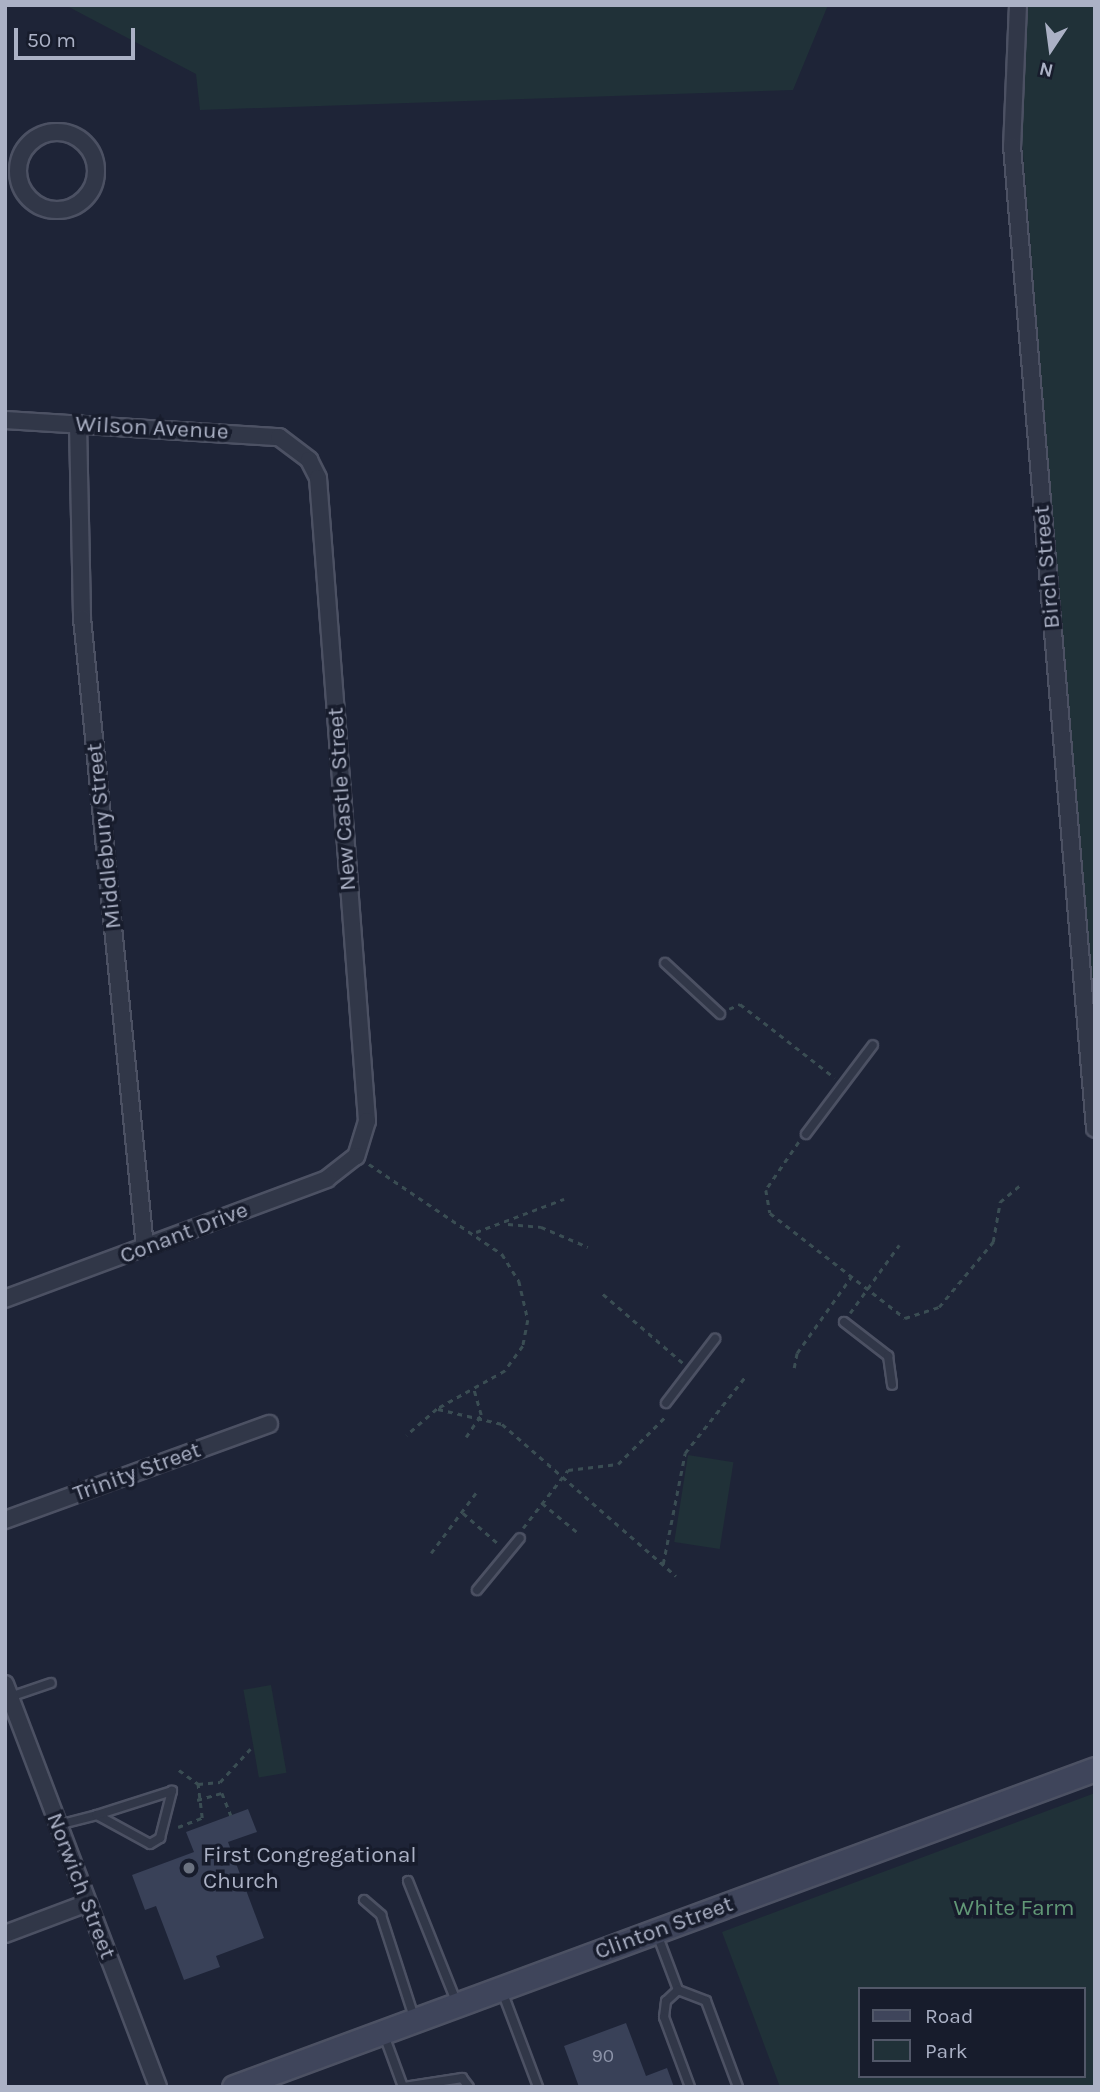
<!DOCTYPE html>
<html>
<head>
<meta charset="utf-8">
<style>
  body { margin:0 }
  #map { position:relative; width:1100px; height:2092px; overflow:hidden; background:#1e2437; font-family:Karla,sans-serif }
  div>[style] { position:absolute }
  .green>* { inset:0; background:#203138; transform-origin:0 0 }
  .building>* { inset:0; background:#394158 }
  .path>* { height:2.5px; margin-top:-1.25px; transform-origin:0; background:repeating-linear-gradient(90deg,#3a4d53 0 5px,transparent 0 10px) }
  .roads { filter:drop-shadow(2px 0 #4c5163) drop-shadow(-2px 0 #4c5163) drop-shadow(0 2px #4c5163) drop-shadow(0 -2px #4c5163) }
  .lane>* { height:8px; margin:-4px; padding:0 4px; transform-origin:4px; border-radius:4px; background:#313748 }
  .street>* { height:16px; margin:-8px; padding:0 8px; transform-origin:8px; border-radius:8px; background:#313748 }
  .street>.ring { margin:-8px; padding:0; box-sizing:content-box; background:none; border:16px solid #313748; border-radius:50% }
  .secondary>* { height:23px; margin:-11.5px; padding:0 11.5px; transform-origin:11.5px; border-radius:11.5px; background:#3f455b }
  .dots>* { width:19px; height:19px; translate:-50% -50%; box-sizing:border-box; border:4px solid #171c2c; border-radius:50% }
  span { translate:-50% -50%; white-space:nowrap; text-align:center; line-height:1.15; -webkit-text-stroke:7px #171c2c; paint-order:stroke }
  .number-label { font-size:19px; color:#8e95aa }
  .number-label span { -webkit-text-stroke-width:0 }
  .street-label { font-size:23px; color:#abb1c5 }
  .poi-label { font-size:23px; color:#abb1c5 }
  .left { translate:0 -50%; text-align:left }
  .park-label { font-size:23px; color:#619776 }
  .frame { position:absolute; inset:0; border:7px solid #abb1c5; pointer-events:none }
  .legend { position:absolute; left:858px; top:1987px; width:228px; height:91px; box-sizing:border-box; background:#171c2c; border:2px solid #525869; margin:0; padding:9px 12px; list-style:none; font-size:21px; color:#abb1c5 }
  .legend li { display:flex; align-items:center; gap:14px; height:35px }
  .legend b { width:35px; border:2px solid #525869 }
  .north { position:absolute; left:1016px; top:14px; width:70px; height:70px; -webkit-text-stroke:5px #171c2c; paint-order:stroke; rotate:193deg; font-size:19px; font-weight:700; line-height:28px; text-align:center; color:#abb1c5 }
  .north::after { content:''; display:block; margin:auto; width:24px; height:32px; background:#abb1c5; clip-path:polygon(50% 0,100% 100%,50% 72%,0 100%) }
  .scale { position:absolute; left:14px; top:28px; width:121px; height:32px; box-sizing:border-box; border:4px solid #abb1c5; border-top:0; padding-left:9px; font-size:21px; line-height:24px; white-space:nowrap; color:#abb1c5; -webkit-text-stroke:5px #171c2c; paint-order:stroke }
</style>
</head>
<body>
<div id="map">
  <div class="green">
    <i style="clip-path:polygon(65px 5px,828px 5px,793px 90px,200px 110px,196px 74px)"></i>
    <i style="clip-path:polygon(1024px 5px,1095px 5px,1095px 1031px,1017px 80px)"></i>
    <i style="left:688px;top:1455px;width:46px;height:88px;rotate:9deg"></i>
    <i style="left:271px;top:1685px;width:89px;height:28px;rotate:80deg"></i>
    <i style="clip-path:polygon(evenodd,1095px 1793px,1095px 2087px,780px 2087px,722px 1932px,1095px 1793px,860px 1989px,1084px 1989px,1084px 2076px,860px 2076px,860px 1989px)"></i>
  </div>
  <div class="building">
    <i style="clip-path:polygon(248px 1809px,257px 1832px,228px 1842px,264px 1938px,216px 1956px,220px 1967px,184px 1980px,156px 1906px,145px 1910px,132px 1875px,194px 1852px,186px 1832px)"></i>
    <i style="clip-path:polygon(626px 2023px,646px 2076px,667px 2068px,674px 2087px,579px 2087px,564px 2046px)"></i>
  </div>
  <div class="path">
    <i style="left:729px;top:1009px;width:12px;rotate:-24deg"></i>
    <i style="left:740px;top:1004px;width:120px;rotate:37.9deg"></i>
    <i style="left:799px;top:1142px;width:58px;rotate:124.5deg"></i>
    <i style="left:766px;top:1190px;width:23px;rotate:80deg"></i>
    <i style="left:770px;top:1213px;width:171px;rotate:37.9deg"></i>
    <i style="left:905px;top:1318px;width:36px;rotate:-18deg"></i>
    <i style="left:939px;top:1307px;width:85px;rotate:-50.3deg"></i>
    <i style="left:993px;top:1242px;width:41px;rotate:-80.1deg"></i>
    <i style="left:1000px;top:1202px;width:25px;rotate:-40deg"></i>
    <i style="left:369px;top:1164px;width:161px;rotate:34.1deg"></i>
    <i style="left:502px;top:1254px;width:32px;rotate:58deg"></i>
    <i style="left:519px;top:1281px;width:40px;rotate:77deg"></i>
    <i style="left:528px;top:1320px;width:26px;rotate:101deg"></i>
    <i style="left:523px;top:1346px;width:31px;rotate:126deg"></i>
    <i style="left:505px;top:1371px;width:78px;rotate:150.8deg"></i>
    <i style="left:437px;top:1409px;width:40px;rotate:139deg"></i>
    <i style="left:508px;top:1224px;width:33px;rotate:5deg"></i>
    <i style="left:541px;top:1227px;width:51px;rotate:23.1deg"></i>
    <i style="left:476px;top:1232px;width:94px;rotate:-20.6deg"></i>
    <i style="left:603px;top:1294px;width:106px;rotate:40.8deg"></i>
    <i style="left:850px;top:1313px;width:84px;rotate:-54.2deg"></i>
    <i style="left:794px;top:1368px;width:15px;rotate:-79deg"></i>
    <i style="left:797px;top:1353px;width:93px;rotate:-54.6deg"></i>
    <i style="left:438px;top:1409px;width:66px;rotate:13.2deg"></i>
    <i style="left:502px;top:1424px;width:231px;rotate:41.1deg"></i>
    <i style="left:466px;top:1437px;width:27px;rotate:-56deg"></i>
    <i style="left:481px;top:1415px;width:26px;rotate:-106deg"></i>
    <i style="left:542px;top:1503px;width:45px;rotate:39.6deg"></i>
    <i style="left:463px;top:1513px;width:49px;rotate:40.9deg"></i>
    <i style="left:523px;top:1528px;width:73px;rotate:-52.2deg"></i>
    <i style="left:568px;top:1470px;width:50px;rotate:-6.8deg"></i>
    <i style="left:618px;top:1464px;width:68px;rotate:-45deg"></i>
    <i style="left:431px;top:1553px;width:79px;rotate:-53.3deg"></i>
    <i style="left:663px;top:1564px;width:113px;rotate:-78.8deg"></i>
    <i style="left:685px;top:1453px;width:97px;rotate:-51.7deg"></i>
    <i style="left:179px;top:1770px;width:24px;rotate:36deg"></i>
    <i style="left:198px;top:1784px;width:22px;rotate:-5deg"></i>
    <i style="left:220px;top:1782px;width:45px;rotate:-47.7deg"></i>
    <i style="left:197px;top:1800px;width:26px;rotate:-16deg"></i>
    <i style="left:222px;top:1793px;width:24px;rotate:68deg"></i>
    <i style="left:178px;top:1827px;width:26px;rotate:-21deg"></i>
    <i style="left:202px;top:1818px;width:34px;rotate:-97deg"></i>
  </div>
  <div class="roads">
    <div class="lane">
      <i style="left:665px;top:963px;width:75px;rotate:42.8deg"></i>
      <i style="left:806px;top:1134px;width:111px;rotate:-53deg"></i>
      <i style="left:844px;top:1322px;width:56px;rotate:37.7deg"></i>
      <i style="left:888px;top:1356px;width:29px;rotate:82deg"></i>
      <i style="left:666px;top:1403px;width:81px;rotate:-52.6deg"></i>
      <i style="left:477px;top:1590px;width:67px;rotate:-50.4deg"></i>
      <i style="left:10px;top:1697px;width:43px;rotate:-18.9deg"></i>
      <i style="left:58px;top:1825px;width:40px;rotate:-14.4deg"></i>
      <i style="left:97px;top:1815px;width:60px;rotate:28.7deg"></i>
      <i style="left:150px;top:1844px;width:12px;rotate:-31deg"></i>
      <i style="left:160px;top:1838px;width:49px;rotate:-75.7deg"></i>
      <i style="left:172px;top:1791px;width:79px;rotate:162.3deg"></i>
      <i style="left:408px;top:1881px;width:129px;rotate:68.2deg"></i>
      <i style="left:364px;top:1900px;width:23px;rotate:41deg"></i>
      <i style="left:381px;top:1915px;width:107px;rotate:72.1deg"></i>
      <i style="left:657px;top:1934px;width:60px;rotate:69.4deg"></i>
      <i style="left:678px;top:1990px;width:30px;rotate:21deg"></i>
      <i style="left:706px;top:2001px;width:92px;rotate:69.6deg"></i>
      <i style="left:678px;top:1990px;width:16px;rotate:137deg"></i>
      <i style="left:666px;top:2001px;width:16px;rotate:97deg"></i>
      <i style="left:664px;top:2017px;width:75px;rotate:69.6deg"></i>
      <i style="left:502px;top:1991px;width:103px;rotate:69.4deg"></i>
      <i style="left:384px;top:2035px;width:55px;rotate:69.9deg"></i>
      <i style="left:404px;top:2087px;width:59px;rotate:-8.8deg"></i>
      <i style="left:462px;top:2078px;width:11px;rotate:52deg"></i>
    </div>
    <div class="street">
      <i style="left:1018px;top:5px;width:141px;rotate:92.4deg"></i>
      <i style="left:1012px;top:146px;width:986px;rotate:85.17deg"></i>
      <i class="ring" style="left:18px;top:132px;width:62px;height:62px"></i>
      <i style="left:5px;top:420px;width:275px;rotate:3.6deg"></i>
      <i style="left:279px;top:437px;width:38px;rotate:37deg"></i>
      <i style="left:309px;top:460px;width:20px;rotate:63deg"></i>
      <i style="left:318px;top:478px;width:645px;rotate:85.64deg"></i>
      <i style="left:367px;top:1121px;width:37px;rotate:107deg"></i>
      <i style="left:356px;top:1156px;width:37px;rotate:142deg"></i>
      <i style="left:327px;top:1179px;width:344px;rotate:159.6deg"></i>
      <i style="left:78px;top:424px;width:194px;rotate:88.8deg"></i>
      <i style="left:82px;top:618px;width:632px;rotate:84.28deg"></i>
      <i style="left:5px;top:1520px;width:281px;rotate:-20deg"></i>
      <i style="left:5px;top:1684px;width:431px;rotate:69.2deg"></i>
      <i style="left:5px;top:1934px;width:88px;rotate:-20.7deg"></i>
    </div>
    <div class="secondary">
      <i style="left:234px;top:2087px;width:918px;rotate:-20.27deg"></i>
    </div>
  </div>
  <div class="dots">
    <i style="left:189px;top:1868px;background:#6b7280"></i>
  </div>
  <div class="number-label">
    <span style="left:603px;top:2057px">90</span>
  </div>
  <div class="street-label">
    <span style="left:152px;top:428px;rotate:3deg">Wilson Avenue</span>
    <span style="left:1047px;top:567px;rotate:-95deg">Birch Street</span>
    <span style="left:342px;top:799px;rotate:-94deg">New Castle Street</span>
    <span style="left:104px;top:836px;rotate:-96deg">Middlebury Street</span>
    <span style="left:184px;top:1233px;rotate:-21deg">Conant Drive</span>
    <span style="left:137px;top:1472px;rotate:-20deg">Trinity Street</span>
    <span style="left:81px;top:1886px;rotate:69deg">Norwich Street</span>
    <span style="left:664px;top:1928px;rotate:-20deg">Clinton Street</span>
  </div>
  <div class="poi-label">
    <span class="left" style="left:203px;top:1868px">First Congregational<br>Church</span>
  </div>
  <div class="park-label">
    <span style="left:1014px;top:1908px">White Farm</span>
  </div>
  <div class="frame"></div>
  <ul class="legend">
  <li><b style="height:9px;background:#3f455b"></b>Road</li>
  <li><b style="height:19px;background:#203138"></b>Park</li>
  </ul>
  <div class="north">N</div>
  <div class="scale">50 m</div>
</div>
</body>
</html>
